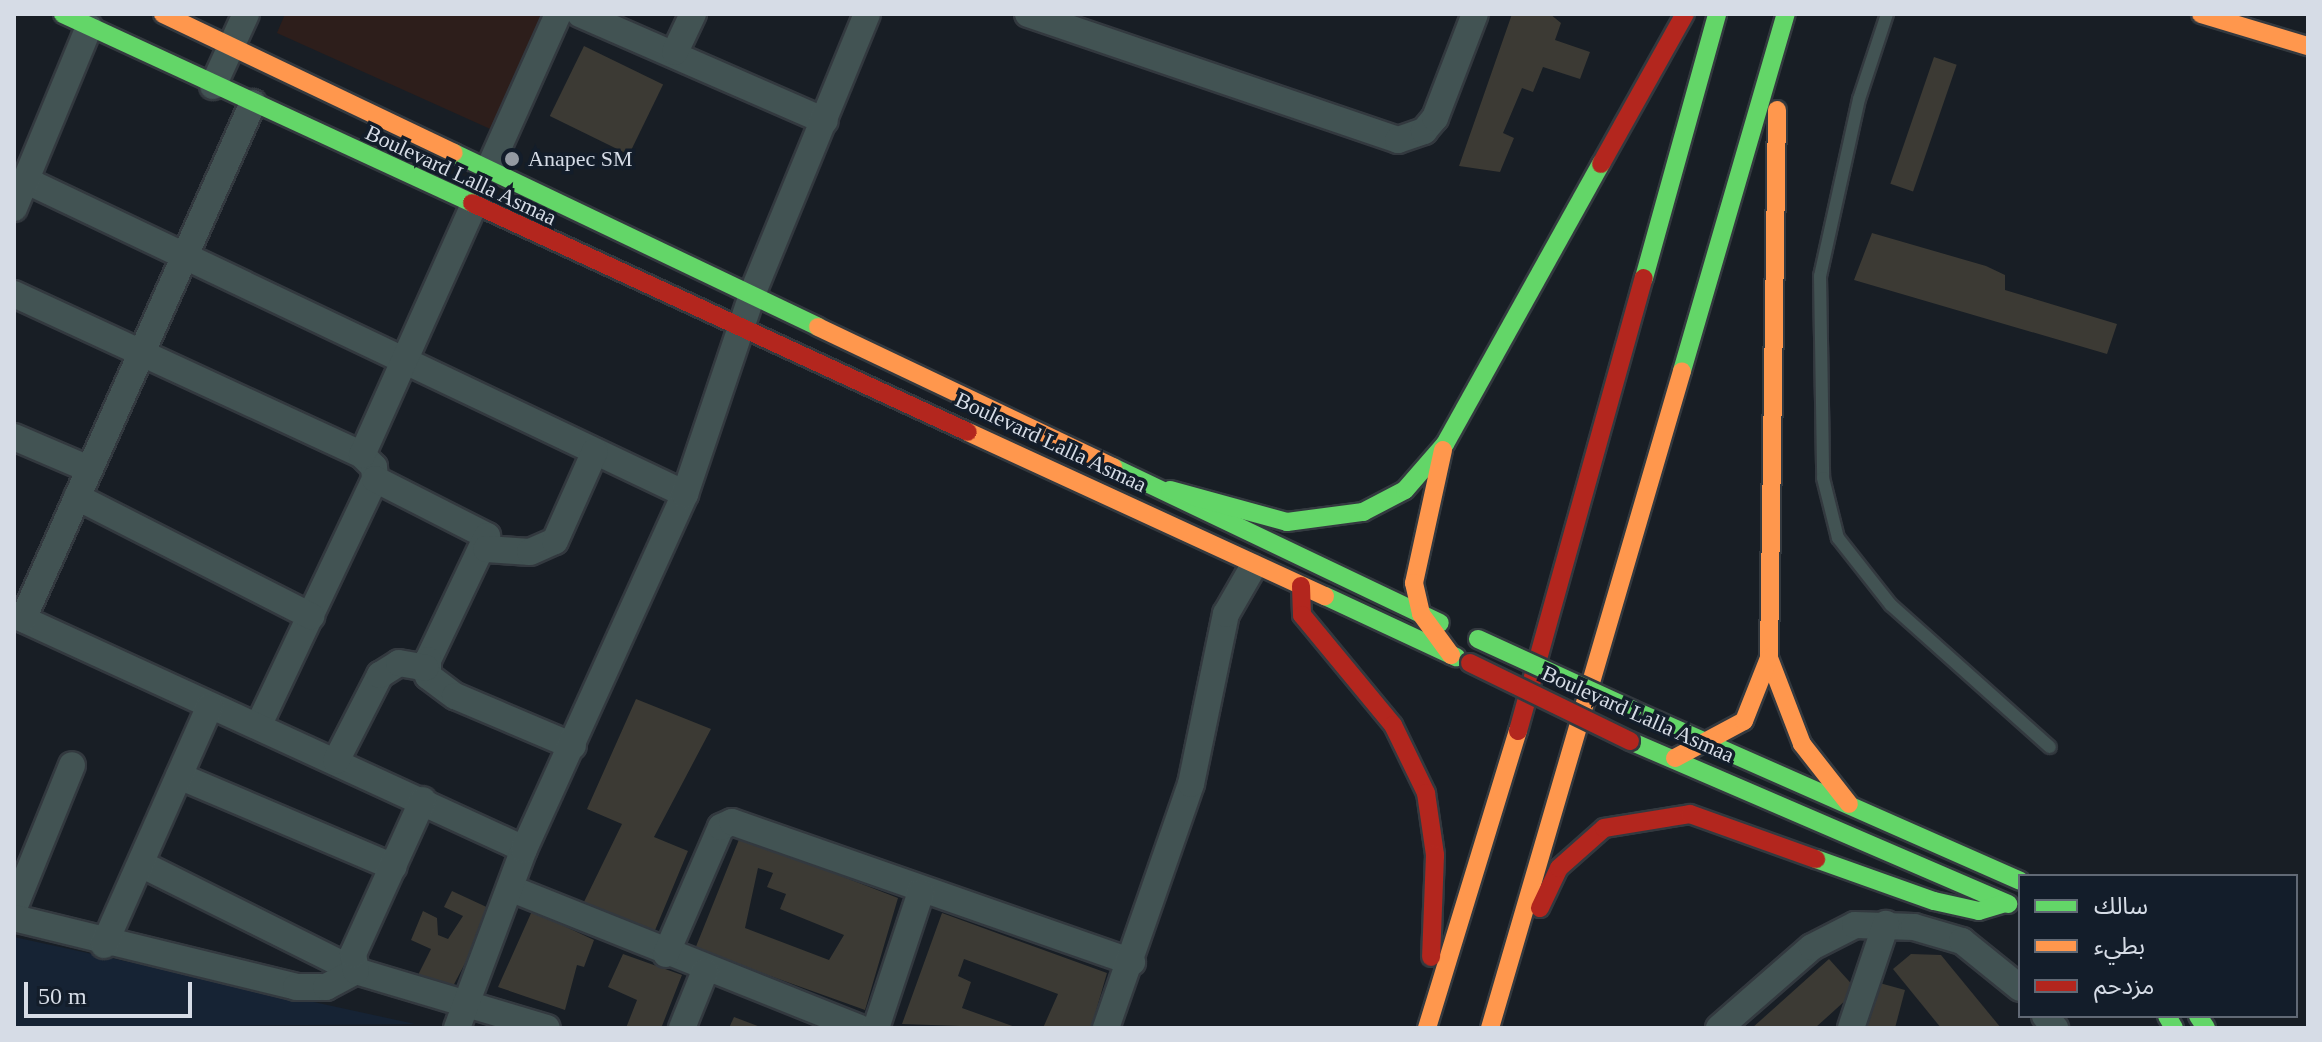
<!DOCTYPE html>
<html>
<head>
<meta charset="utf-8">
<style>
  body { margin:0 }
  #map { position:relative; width:2322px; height:1042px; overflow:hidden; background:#181e25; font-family:"Times New Roman","Noto Sans Arabic",serif }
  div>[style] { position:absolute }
  .built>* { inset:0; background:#162334 }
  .medical>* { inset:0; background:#2d1e1b }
  .building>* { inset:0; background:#3c3a34; transform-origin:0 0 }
  .roads { filter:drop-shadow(2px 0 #33393f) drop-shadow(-2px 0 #33393f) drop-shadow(0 2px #33393f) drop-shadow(0 -2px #33393f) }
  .lane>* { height:12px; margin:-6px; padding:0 6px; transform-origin:6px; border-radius:6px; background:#425353 }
  .street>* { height:26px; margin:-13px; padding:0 13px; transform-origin:13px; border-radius:13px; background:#425353 }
  .fast>* { height:18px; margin:-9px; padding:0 9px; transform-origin:9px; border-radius:9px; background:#63d668 }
  .slow>* { height:18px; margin:-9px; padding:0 9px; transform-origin:9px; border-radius:9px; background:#ff974d }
  .jam>* { height:18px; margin:-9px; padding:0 9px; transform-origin:9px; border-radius:9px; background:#b3261e }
  .bridges { filter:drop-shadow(2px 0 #33393f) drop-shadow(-2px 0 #33393f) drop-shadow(0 2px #33393f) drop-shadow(0 -2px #33393f) }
  .fast-bridge>* { height:18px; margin:-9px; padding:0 9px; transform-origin:9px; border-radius:9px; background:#63d668 }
  .jam-bridge>* { height:18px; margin:-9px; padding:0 9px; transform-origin:9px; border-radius:9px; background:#b3261e }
  .dots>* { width:22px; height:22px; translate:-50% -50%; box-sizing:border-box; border:4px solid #131d2a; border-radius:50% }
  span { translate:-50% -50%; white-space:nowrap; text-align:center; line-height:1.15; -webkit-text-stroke:7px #131d2a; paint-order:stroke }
  .poi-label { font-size:22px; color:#d6dce6 }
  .left { translate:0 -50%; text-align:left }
  .street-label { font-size:22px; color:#d6dce6 }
  .frame { position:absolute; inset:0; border:16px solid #d6dce6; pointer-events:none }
  .legend { position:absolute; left:2018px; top:874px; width:280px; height:144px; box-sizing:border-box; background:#131d2a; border:2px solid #616975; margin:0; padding:10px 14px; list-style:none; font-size:24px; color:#d6dce6 }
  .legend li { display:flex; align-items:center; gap:16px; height:40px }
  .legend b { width:40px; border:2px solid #616975 }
  .scale { position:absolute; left:24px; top:982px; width:168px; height:36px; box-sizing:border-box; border:4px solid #d6dce6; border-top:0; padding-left:10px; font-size:24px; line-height:28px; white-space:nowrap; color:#d6dce6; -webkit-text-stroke:6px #131d2a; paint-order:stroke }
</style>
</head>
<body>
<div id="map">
  <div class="built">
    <i style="clip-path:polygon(14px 937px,415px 1024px,14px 1028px)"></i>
  </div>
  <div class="medical">
    <i style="clip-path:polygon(285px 14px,550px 14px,497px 132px,277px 33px)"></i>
  </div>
  <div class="building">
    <i style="clip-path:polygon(1512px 14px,1550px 14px,1561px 23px,1555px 40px,1590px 52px,1580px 79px,1543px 67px,1533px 92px,1522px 88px,1503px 133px,1514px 138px,1500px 172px,1459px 166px)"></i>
    <i style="left:584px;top:46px;width:88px;height:78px;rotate:26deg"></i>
    <i style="left:1934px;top:57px;width:24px;height:134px;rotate:19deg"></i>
    <i style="clip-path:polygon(1872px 233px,1986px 266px,2005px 275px,2005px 290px,2117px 324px,2107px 354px,1854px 280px)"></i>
    <i style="clip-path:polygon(636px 699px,711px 729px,654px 837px,688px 851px,651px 940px,581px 908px,622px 824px,587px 809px)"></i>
    <i style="clip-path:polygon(evenodd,740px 837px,898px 898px,865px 1010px,695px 949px,740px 837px,758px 868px,773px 873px,767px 887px,786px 894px,780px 909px,844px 935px,829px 960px,745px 928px,758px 868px)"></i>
    <i style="clip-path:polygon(452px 891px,493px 910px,451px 990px,417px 977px,431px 949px,411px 940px,423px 911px,437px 918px,438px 935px,448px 939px,463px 916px,444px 907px)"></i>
    <i style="clip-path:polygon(532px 911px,594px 940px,584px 967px,577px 965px,565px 1010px,498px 987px)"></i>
    <i style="clip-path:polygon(942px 913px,1107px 973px,1091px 1028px,1043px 1028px,1058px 994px,964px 959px,958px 976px,971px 982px,962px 1008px,1018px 1028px,902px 1024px)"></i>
    <i style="clip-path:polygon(623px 954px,682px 975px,662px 1026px,626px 1028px,637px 1000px,608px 987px)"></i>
    <i style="clip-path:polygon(1911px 954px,1941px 955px,2001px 1028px,1941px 1028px,1893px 969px)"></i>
    <i style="clip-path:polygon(1829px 959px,1857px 990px,1815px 1028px,1752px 1028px)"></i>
    <i style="clip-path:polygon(1876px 982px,1905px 990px,1895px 1028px,1864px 1028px)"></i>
    <i style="clip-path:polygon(734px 1017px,763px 1028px,729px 1028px)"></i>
  </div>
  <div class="roads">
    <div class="lane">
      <i style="left:1887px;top:14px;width:89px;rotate:108.2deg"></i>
      <i style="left:1859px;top:99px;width:181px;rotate:102.4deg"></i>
      <i style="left:1820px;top:276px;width:202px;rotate:89.1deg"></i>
      <i style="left:1823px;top:478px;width:62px;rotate:76deg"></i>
      <i style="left:1838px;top:538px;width:85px;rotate:51.7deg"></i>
      <i style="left:1891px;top:605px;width:213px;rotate:41.8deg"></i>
    </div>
    <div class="street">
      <i style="left:580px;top:14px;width:267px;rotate:23.6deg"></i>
      <i style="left:1028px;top:14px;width:391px;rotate:18.8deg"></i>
      <i style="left:1398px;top:140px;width:28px;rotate:-19deg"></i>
      <i style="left:1424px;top:131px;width:17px;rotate:-50deg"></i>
      <i style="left:1435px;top:118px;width:111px;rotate:-69deg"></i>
      <i style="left:675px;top:52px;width:42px;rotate:-64.7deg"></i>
      <i style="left:213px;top:86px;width:79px;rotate:-65.4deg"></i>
      <i style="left:491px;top:164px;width:164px;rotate:-65.9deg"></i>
      <i style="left:25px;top:180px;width:731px;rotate:25.44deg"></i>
      <i style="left:14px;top:208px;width:196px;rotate:-67.5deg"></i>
      <i style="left:14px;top:294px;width:383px;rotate:24.8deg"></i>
      <i style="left:362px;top:455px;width:17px;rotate:45deg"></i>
      <i style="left:374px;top:467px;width:12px;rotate:85deg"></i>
      <i style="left:375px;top:479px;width:273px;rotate:115.3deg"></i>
      <i style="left:14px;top:437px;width:82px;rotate:23.1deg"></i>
      <i style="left:362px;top:455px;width:269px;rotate:-65.9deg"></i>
      <i style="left:375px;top:479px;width:126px;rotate:27deg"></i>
      <i style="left:487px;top:536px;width:137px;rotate:115.4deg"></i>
      <i style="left:428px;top:660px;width:16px;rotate:90deg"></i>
      <i style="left:428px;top:676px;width:34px;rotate:37deg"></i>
      <i style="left:455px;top:696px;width:128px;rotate:23deg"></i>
      <i style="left:77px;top:497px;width:263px;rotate:27deg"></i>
      <i style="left:486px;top:549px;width:44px;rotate:3.9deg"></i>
      <i style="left:530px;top:552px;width:27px;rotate:-24deg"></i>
      <i style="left:555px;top:541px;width:98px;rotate:-66deg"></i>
      <i style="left:14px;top:615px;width:561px;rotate:24.65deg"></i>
      <i style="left:23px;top:619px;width:565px;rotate:-65.98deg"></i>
      <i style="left:336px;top:761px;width:97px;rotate:-62.9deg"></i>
      <i style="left:380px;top:675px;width:22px;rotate:-32deg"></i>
      <i style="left:399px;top:663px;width:27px;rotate:10deg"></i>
      <i style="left:179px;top:776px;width:233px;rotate:23deg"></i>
      <i style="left:141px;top:864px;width:240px;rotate:26.5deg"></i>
      <i style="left:356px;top:971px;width:199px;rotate:16.6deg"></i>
      <i style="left:512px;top:889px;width:374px;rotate:21.8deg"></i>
      <i style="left:14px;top:908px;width:154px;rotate:-67.9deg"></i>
      <i style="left:14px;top:918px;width:290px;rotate:13.7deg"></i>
      <i style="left:296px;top:987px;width:30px"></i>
      <i style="left:326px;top:987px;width:34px;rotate:-28deg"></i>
      <i style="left:356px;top:971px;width:17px;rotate:-100deg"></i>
      <i style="left:353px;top:954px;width:169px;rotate:-65.6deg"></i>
      <i style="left:104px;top:945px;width:261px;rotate:-66.1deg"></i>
      <i style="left:666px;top:954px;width:138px;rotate:-66.6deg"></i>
      <i style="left:721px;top:827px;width:12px;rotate:-24deg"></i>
      <i style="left:732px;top:822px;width:424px;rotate:19.3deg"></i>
      <i style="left:2045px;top:1016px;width:16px;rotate:50deg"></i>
      <i style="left:457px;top:1028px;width:191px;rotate:-69.5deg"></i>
      <i style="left:524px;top:849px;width:390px;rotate:-65.6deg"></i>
      <i style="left:685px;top:494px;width:213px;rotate:-71.4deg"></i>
      <i style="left:753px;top:292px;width:300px;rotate:-67.7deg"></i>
      <i style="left:682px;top:1028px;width:61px;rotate:-68deg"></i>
      <i style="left:876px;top:1028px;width:143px;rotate:-71.7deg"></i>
      <i style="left:1106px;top:1028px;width:258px;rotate:-70.8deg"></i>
      <i style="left:1191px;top:784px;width:174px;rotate:-78.4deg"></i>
      <i style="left:1226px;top:614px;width:54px;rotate:-60.1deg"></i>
      <i style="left:1719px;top:1028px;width:123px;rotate:-41.1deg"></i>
      <i style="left:1812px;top:947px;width:48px;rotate:-27.1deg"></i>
      <i style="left:1855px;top:925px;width:59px;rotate:1.9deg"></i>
      <i style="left:1914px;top:927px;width:50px;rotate:16.3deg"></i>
      <i style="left:1962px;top:941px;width:75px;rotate:39deg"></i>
      <i style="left:1851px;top:1028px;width:110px;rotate:-71.4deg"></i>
    </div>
    <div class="fast">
      <i style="left:63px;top:14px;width:451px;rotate:24.8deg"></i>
      <i style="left:454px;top:153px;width:403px;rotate:25.5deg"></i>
      <i style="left:1644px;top:278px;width:274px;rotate:-74.5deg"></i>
      <i style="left:1682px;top:371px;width:372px;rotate:-73.8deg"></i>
      <i style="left:1113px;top:467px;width:362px;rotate:25.5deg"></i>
      <i style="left:1170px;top:490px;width:121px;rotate:15.3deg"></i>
      <i style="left:1287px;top:522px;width:77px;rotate:-7.5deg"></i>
      <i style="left:1363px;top:512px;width:47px;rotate:-27.6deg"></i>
      <i style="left:1405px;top:490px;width:61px;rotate:-49deg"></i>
      <i style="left:1445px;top:444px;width:321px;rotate:-60.9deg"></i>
      <i style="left:1325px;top:596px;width:145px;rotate:25deg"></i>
      <i style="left:1633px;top:710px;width:423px;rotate:23.8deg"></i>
      <i style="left:1630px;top:741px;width:412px;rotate:23.3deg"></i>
      <i style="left:1816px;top:859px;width:125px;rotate:19.6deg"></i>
      <i style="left:1934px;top:901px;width:46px;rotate:12.5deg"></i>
      <i style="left:1979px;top:911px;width:27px;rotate:-17deg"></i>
      <i style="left:2167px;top:1016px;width:14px;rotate:60deg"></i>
      <i style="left:2198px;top:1016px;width:14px;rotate:56deg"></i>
    </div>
    <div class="slow">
      <i style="left:163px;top:14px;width:322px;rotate:25.5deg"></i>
      <i style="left:2201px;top:14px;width:112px;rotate:16.7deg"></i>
      <i style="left:1777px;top:110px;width:548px;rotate:90.84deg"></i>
      <i style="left:1769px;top:658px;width:92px;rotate:69deg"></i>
      <i style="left:1802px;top:744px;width:76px;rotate:51.9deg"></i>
      <i style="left:818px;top:327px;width:327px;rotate:25.4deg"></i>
      <i style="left:968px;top:432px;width:393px;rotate:24.7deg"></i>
      <i style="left:1443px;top:450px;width:136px;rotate:102.3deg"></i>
      <i style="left:1414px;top:583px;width:32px;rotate:77deg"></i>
      <i style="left:1421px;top:614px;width:51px;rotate:53.8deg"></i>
      <i style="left:1675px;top:758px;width:78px;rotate:-28.2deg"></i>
      <i style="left:1744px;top:721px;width:68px;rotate:-68.4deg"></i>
      <i style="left:1427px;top:1028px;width:311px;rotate:-73deg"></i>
      <i style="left:1490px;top:1028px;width:684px;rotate:-73.71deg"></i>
    </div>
    <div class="jam">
      <i style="left:1601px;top:164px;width:172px;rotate:-60.8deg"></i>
      <i style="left:472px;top:203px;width:546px;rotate:24.78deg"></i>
      <i style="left:1301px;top:586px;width:29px;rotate:88deg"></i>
      <i style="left:1302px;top:615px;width:143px;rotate:50.4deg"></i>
      <i style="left:1393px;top:725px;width:76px;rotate:64.1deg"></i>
      <i style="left:1426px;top:793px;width:63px;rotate:81.7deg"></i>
      <i style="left:1435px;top:855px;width:102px;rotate:92.2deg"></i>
      <i style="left:1518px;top:731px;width:470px;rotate:-74.5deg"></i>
      <i style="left:1540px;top:908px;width:44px;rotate:-64.6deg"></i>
      <i style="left:1559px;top:868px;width:60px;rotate:-41.6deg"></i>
      <i style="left:1604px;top:828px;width:87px;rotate:-9.2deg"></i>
      <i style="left:1690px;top:814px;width:134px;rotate:19.7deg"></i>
    </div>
  </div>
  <div class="bridges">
    <div class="fast-bridge">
      <i style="left:1478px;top:639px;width:170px;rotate:24.6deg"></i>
    </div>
    <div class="jam-bridge">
      <i style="left:1470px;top:663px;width:178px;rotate:26deg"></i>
    </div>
  </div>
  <div class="dots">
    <i style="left:512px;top:159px;background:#949aa2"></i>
  </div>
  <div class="poi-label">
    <span class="left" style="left:528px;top:159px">Anapec SM</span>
  </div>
  <div class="street-label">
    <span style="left:461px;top:175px;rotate:25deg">Boulevard Lalla Asmaa</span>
    <span style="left:1051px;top:442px;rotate:25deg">Boulevard Lalla Asmaa</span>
    <span style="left:1638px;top:714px;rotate:24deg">Boulevard Lalla Asmaa</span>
  </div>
  <div class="frame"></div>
  <ul class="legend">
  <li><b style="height:10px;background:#63d668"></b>سالك</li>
  <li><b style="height:10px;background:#ff974d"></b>بطيء</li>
  <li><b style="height:10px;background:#b3261e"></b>مزدحم</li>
  </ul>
  <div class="scale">50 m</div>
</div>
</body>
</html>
